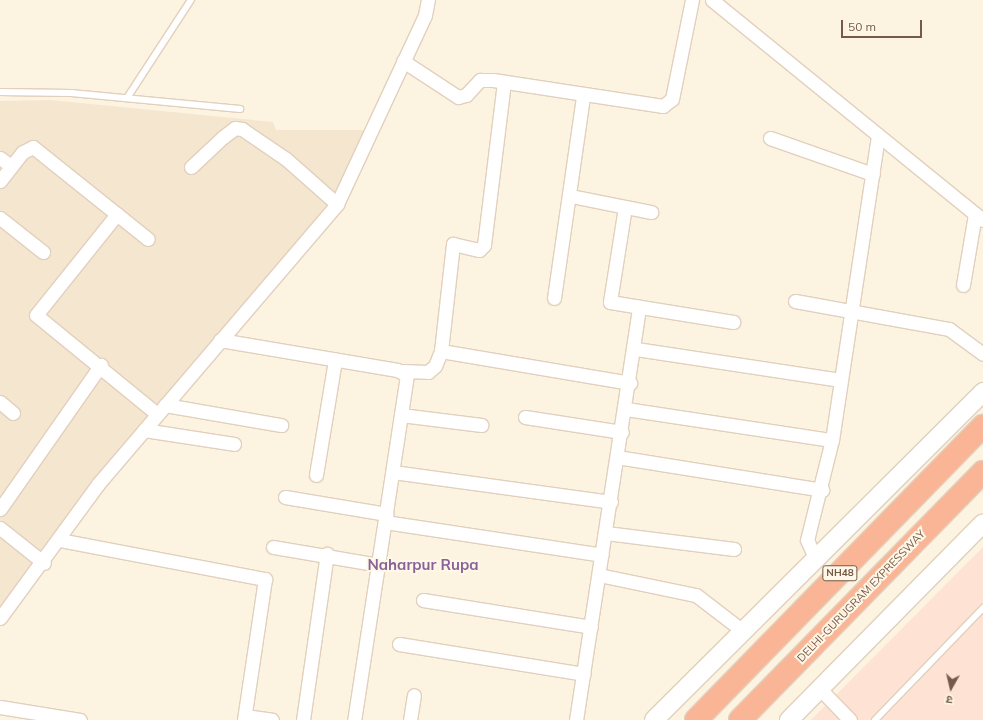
<!DOCTYPE html>
<html>
<head>
<meta charset="utf-8">
<style>
  body { margin:0 }
  #map { position:relative; width:983px; height:720px; overflow:hidden; background:#fdf3e1; font-family:Mulish,"Noto Sans Devanagari",sans-serif }
  div>[style] { position:absolute }
  .residential>* { inset:0; background:#f5e6d0 }
  .commercial>* { inset:0; background:#fee3d5 }
  .roads { filter:drop-shadow(1px 0 #e1d0bd) drop-shadow(-1px 0 #e1d0bd) drop-shadow(0 1px #e1d0bd) drop-shadow(0 -1px #e1d0bd) }
  .lane>* { height:6px; margin:-3px; padding:0 3px; transform-origin:3px; border-radius:3px; background:#fff }
  .street>* { height:13px; margin:-6.5px; padding:0 6.5px; transform-origin:6.5px; border-radius:6.5px; background:#fff }
  .secondary>* { height:18px; margin:-9px; padding:0 9px; transform-origin:9px; border-radius:9px; background:#fff }
  .highway>* { height:22px; margin:-11px; padding:0 11px; transform-origin:11px; border-radius:11px; background:#f9b596 }
  span { translate:-50% -50%; white-space:nowrap; text-align:center; line-height:1.15; -webkit-text-stroke:4px #fff7e8; paint-order:stroke }
  .shield-label span { padding:1px 3px; background:#fff7e8; border:1px solid; border-radius:3px; -webkit-text-stroke-width:0 }
  .shield-label { font-size:10px; color:#755a47; font-weight:700 }
  .street-label { font-size:11px; color:#755a47 }
  .district-label { font-size:15px; color:#896398; font-weight:700 }
  .north { position:absolute; left:931px; top:668px; width:40px; height:40px; -webkit-text-stroke:3px #fff7e8; paint-order:stroke; rotate:188deg; font-size:11px; font-weight:700; line-height:16px; text-align:center; color:#755a47 }
  .north::after { content:''; display:block; margin:auto; width:14px; height:18px; background:#755a47; clip-path:polygon(50% 0,100% 100%,50% 72%,0 100%) }
  .scale { position:absolute; left:841px; top:20px; width:81px; height:18px; box-sizing:border-box; border:2px solid #755a47; border-top:0; padding-left:5px; font-size:12px; line-height:14px; white-space:nowrap; color:#755a47; -webkit-text-stroke:3px #fff7e8; paint-order:stroke }
</style>
</head>
<body>
<div id="map">
  <div class="residential">
    <i style="clip-path:polygon(50px 100px,273px 122px,276px 130px,368px 130px,340px 203px,206px 351px,0 617px,0 101px)"></i>
  </div>
  <div class="commercial">
    <i style="clip-path:polygon(983px 547px,983px 720px,811px 720px)"></i>
  </div>
  <div class="roads">
    <div class="lane">
      <i style="left:0;top:92px;width:71px;rotate:0.8deg"></i>
      <i style="left:71px;top:93px;width:170px;rotate:5.4deg"></i>
      <i style="left:127px;top:98px;width:117px;rotate:-56.9deg"></i>
      <i style="left:875px;top:720px;width:156px;rotate:-46deg"></i>
    </div>
    <div class="street">
      <i style="left:712px;top:0;width:349px;rotate:39.1deg"></i>
      <i style="left:403px;top:61px;width:66px;rotate:33.2deg"></i>
      <i style="left:458px;top:97px;width:8px;rotate:-14deg"></i>
      <i style="left:466px;top:95px;width:21px;rotate:-47deg"></i>
      <i style="left:480px;top:80px;width:13px"></i>
      <i style="left:493px;top:80px;width:172px;rotate:8.7deg"></i>
      <i style="left:663px;top:106px;width:11px;rotate:-38deg"></i>
      <i style="left:672px;top:99px;width:101px;rotate:-78.6deg"></i>
      <i style="left:770px;top:138px;width:109px;rotate:19.3deg"></i>
      <i style="left:0;top:158px;width:14px;rotate:36deg"></i>
      <i style="left:191px;top:167px;width:44px;rotate:-43.2deg"></i>
      <i style="left:223px;top:137px;width:15px;rotate:-37deg"></i>
      <i style="left:235px;top:128px;width:7px;rotate:8deg"></i>
      <i style="left:242px;top:129px;width:53px;rotate:34.3deg"></i>
      <i style="left:286px;top:159px;width:68px;rotate:41.4deg"></i>
      <i style="left:0;top:181px;width:37px;rotate:-52deg"></i>
      <i style="left:23px;top:152px;width:11px;rotate:-27deg"></i>
      <i style="left:33px;top:147px;width:147px;rotate:38.7deg"></i>
      <i style="left:571px;top:196px;width:82px;rotate:11.3deg"></i>
      <i style="left:625px;top:207px;width:96px;rotate:99deg"></i>
      <i style="left:610px;top:302px;width:125px;rotate:9.2deg"></i>
      <i style="left:117px;top:214px;width:129px;rotate:128.7deg"></i>
      <i style="left:36px;top:315px;width:156px;rotate:39.3deg"></i>
      <i style="left:0;top:218px;width:55px;rotate:38.3deg"></i>
      <i style="left:963px;top:285px;width:72px;rotate:-80.4deg"></i>
      <i style="left:554px;top:298px;width:204px;rotate:-81.8deg"></i>
      <i style="left:795px;top:301px;width:157px;rotate:10.3deg"></i>
      <i style="left:949px;top:329px;width:42px;rotate:36.3deg"></i>
      <i style="left:220px;top:340px;width:180px;rotate:9.6deg"></i>
      <i style="left:397px;top:370px;width:11px;rotate:27deg"></i>
      <i style="left:407px;top:375px;width:349px;rotate:98.7deg"></i>
      <i style="left:636px;top:349px;width:207px;rotate:8.6deg"></i>
      <i style="left:441px;top:351px;width:192px;rotate:9.6deg"></i>
      <i style="left:403px;top:371px;width:25px;rotate:2deg"></i>
      <i style="left:428px;top:372px;width:9px;rotate:-41deg"></i>
      <i style="left:435px;top:366px;width:16px;rotate:-68deg"></i>
      <i style="left:441px;top:351px;width:108px;rotate:-83.6deg"></i>
      <i style="left:453px;top:244px;width:27px;rotate:13deg"></i>
      <i style="left:479px;top:250px;width:7px;rotate:-45deg"></i>
      <i style="left:484px;top:245px;width:164px;rotate:-83deg"></i>
      <i style="left:0;top:402px;width:17px;rotate:40deg"></i>
      <i style="left:165px;top:405px;width:118px;rotate:9.8deg"></i>
      <i style="left:626px;top:409px;width:208px;rotate:8.6deg"></i>
      <i style="left:401px;top:415px;width:81px;rotate:7.1deg"></i>
      <i style="left:525px;top:417px;width:98px;rotate:8.8deg"></i>
      <i style="left:144px;top:430px;width:91px;rotate:8.8deg"></i>
      <i style="left:617px;top:457px;width:208px;rotate:9.1deg"></i>
      <i style="left:393px;top:472px;width:220px;rotate:7.8deg"></i>
      <i style="left:316px;top:475px;width:117px;rotate:-80.6deg"></i>
      <i style="left:285px;top:497px;width:103px;rotate:9.5deg"></i>
      <i style="left:0;top:509px;width:176px;rotate:-55deg"></i>
      <i style="left:385px;top:522px;width:219px;rotate:8.6deg"></i>
      <i style="left:0;top:528px;width:56px;rotate:38.5deg"></i>
      <i style="left:606px;top:533px;width:129px;rotate:7.1deg"></i>
      <i style="left:60px;top:540px;width:209px;rotate:10.8deg"></i>
      <i style="left:265px;top:579px;width:143px;rotate:98.5deg"></i>
      <i style="left:273px;top:547px;width:108px;rotate:9.6deg"></i>
      <i style="left:816px;top:560px;width:22px;rotate:-114deg"></i>
      <i style="left:807px;top:540px;width:103px;rotate:-76deg"></i>
      <i style="left:832px;top:440px;width:306px;rotate:-81.4deg"></i>
      <i style="left:599px;top:575px;width:99px;rotate:11.7deg"></i>
      <i style="left:696px;top:595px;width:61px;rotate:37.6deg"></i>
      <i style="left:423px;top:600px;width:170px;rotate:9.1deg"></i>
      <i style="left:0;top:618px;width:166px;rotate:-53.8deg"></i>
      <i style="left:98px;top:484px;width:368px;rotate:-49.5deg"></i>
      <i style="left:337px;top:204px;width:208px;rotate:-65deg"></i>
      <i style="left:425px;top:15px;width:15px;rotate:-79deg"></i>
      <i style="left:399px;top:644px;width:187px;rotate:9.2deg"></i>
      <i style="left:820px;top:689px;width:43px;rotate:45.9deg"></i>
      <i style="left:0;top:707px;width:81px;rotate:9.2deg"></i>
      <i style="left:245px;top:716px;width:27px;rotate:8deg"></i>
      <i style="left:303px;top:720px;width:168px;rotate:-81.8deg"></i>
      <i style="left:410px;top:720px;width:25px;rotate:-81deg"></i>
      <i style="left:576px;top:720px;width:418px;rotate:-81.3deg"></i>
    </div>
    <div class="secondary">
      <i style="left:654px;top:720px;width:465px;rotate:-44.9deg"></i>
      <i style="left:789px;top:720px;width:276px;rotate:-45.4deg"></i>
    </div>
    <div class="highway">
      <i style="left:696px;top:720px;width:411px;rotate:-45.7deg"></i>
      <i style="left:740px;top:720px;width:347px;rotate:-45.6deg"></i>
    </div>
  </div>
  <div class="shield-label">
    <span style="left:840px;top:573px">NH48</span>
  </div>
  <div class="street-label">
    <span style="left:861px;top:596px;rotate:-46deg">DELHI-GURUGRAM EXPRESSWAY</span>
  </div>
  <div class="district-label">
    <span style="left:423px;top:565px">Naharpur Rupa</span>
  </div>
  <div class="north">उ</div>
  <div class="scale">50 m</div>
</div>
</body>
</html>
